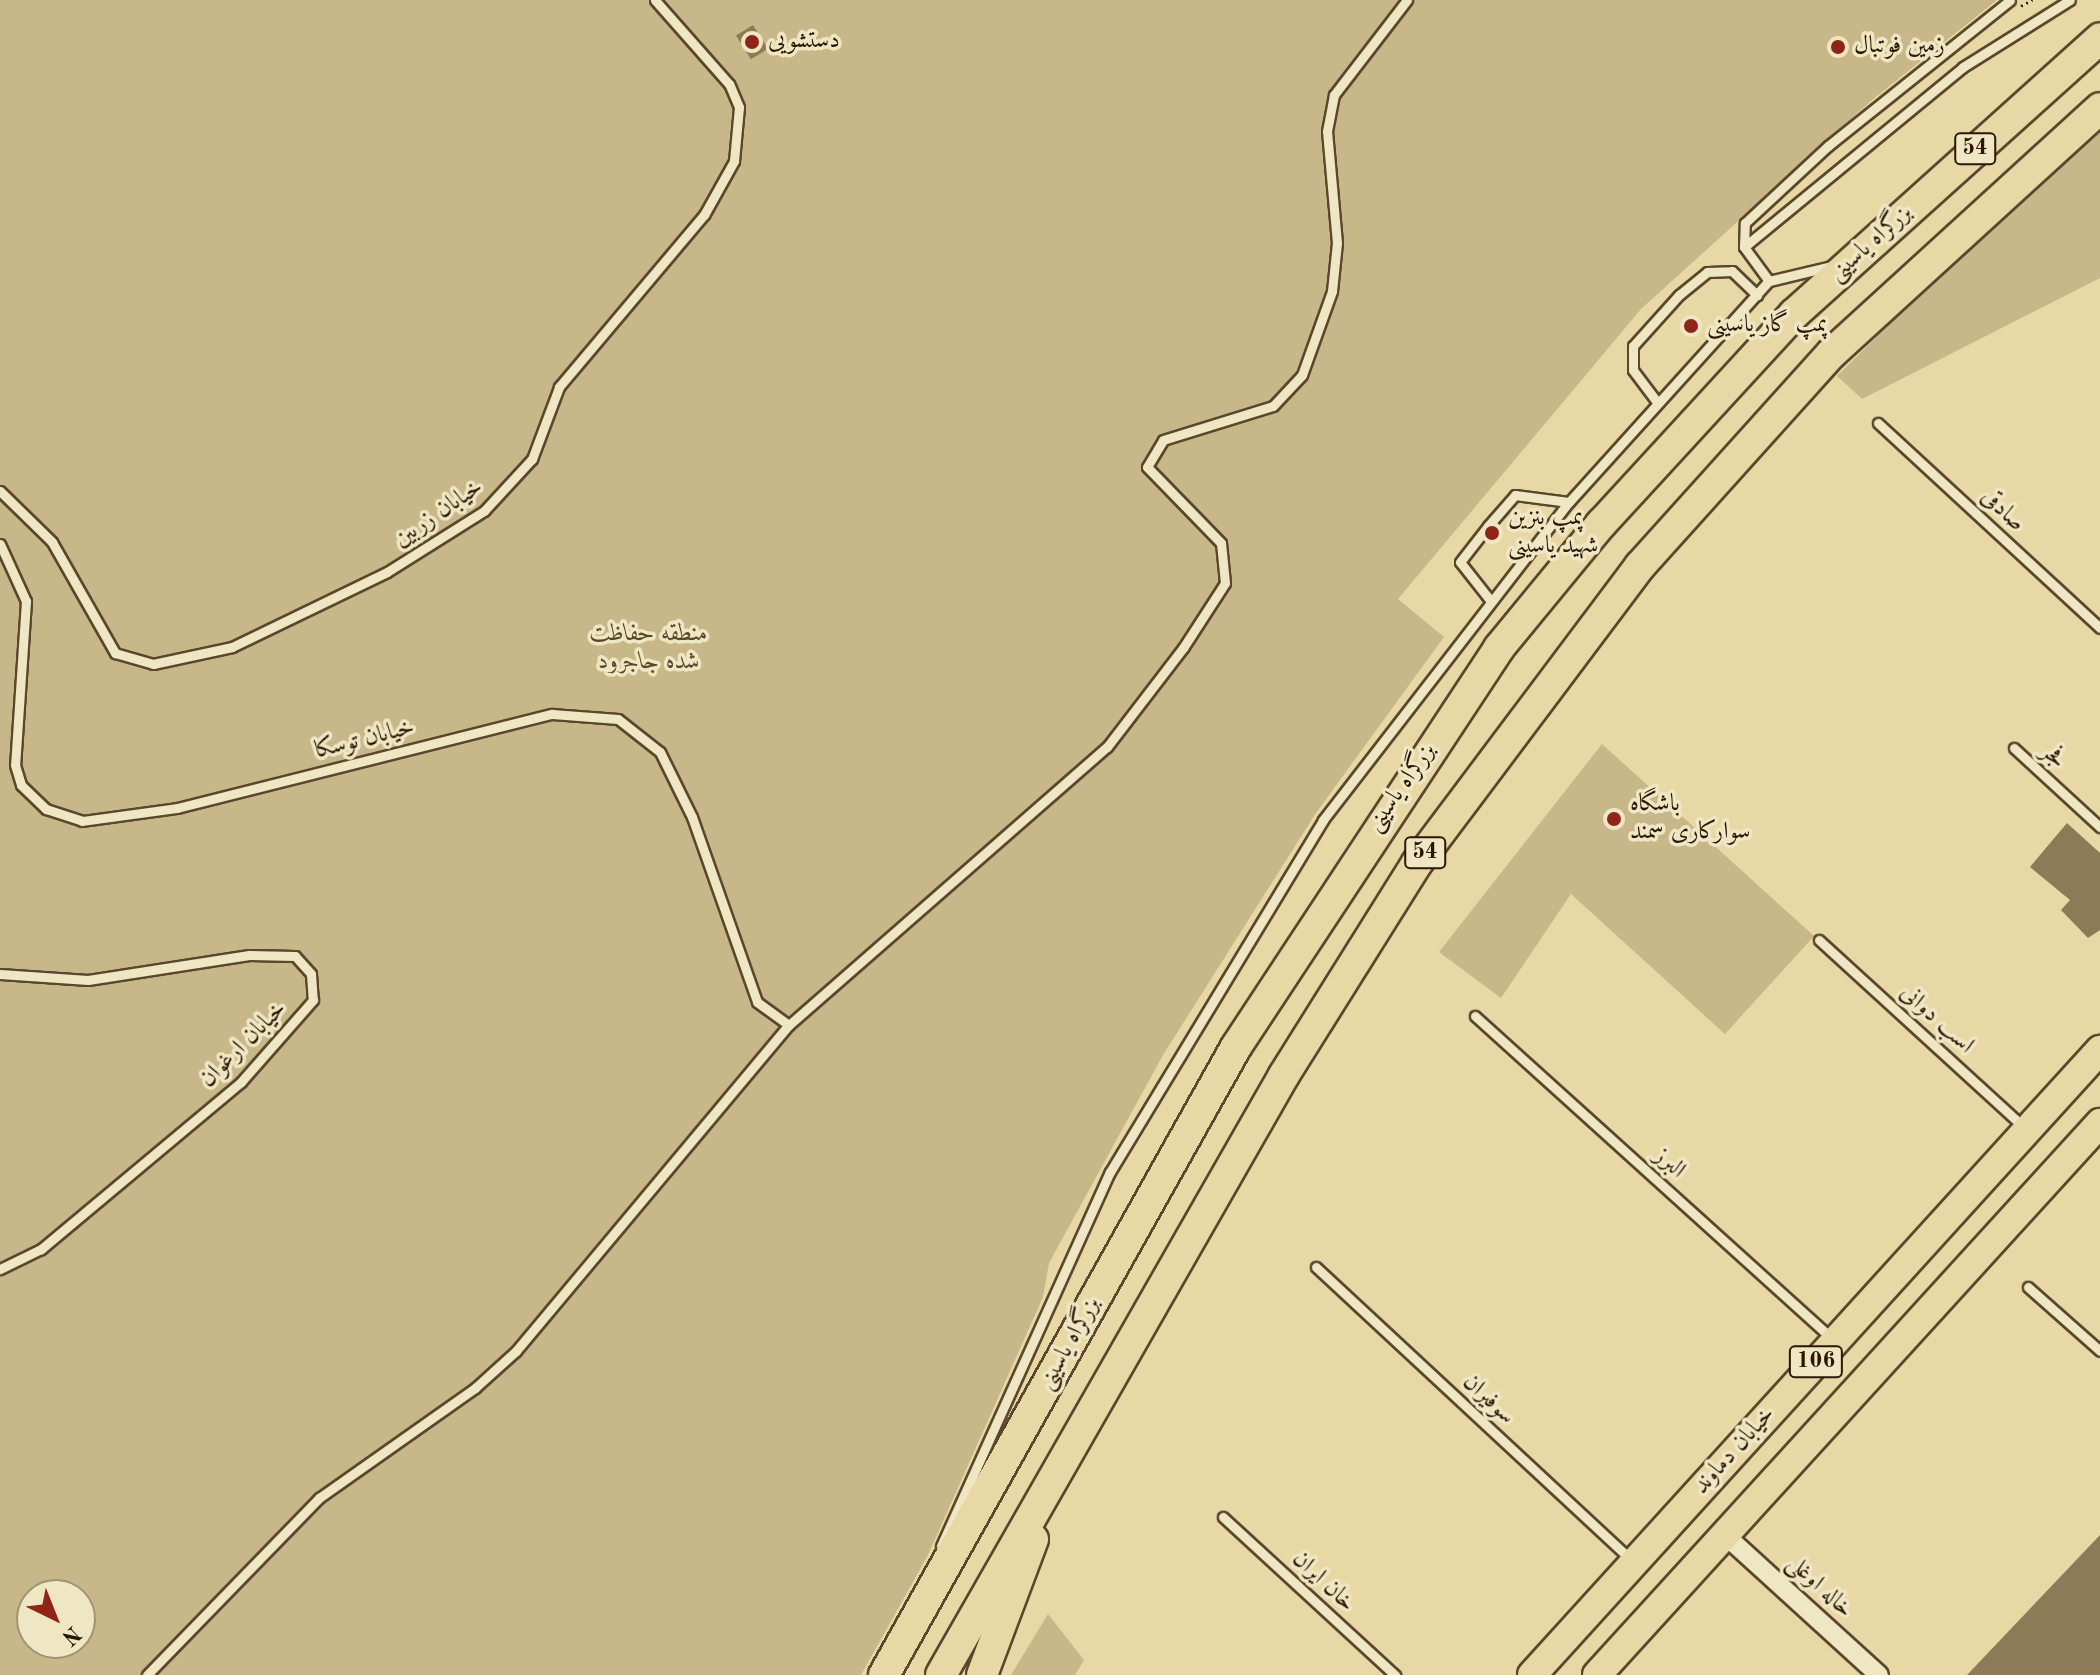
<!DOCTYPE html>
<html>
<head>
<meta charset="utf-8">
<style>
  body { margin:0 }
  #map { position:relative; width:2100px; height:1675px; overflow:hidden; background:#e7d8a5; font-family:"Old Standard TT",Amiri,serif }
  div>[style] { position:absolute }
  .green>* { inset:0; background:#c7b789 }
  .building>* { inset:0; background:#8d7b57; transform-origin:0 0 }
  .path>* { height:3px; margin-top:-1.5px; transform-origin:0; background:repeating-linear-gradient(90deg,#2b1703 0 2px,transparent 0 6px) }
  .roads { filter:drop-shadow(2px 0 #5a472c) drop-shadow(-2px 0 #5a472c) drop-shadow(0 2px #5a472c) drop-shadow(0 -2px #5a472c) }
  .service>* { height:9px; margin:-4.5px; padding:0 4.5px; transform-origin:4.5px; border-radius:4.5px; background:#efe6c4 }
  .minor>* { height:18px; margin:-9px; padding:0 9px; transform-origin:9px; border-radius:9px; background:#efe6c4 }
  .primary>* { height:28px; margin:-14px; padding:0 14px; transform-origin:14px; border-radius:14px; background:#e7d8a5 }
  .trunk>* { height:30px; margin:-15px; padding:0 15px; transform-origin:15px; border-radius:15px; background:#e7d8a5 }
  .dots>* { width:22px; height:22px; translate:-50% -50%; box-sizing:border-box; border:4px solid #efe6c4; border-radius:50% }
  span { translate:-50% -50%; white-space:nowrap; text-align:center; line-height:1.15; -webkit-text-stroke:7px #efe6c4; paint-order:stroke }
  .shield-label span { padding:2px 6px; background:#efe6c4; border:2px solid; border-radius:6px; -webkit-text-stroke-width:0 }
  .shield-label { font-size:22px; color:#2b1703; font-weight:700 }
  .poi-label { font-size:24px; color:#2b1703 }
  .left { translate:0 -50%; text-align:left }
  .street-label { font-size:24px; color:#2b1703 }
  .park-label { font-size:24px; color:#5a472b; font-style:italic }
  .north { position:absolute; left:16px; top:1579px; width:80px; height:80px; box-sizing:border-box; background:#efe6c4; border:2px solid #a19377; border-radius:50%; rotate:137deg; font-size:22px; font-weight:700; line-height:32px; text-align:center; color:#2b1703 }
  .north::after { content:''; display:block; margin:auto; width:28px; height:36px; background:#8f2418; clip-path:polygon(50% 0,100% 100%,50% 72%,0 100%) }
</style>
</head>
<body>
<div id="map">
  <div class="green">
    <i style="clip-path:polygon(evenodd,0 0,1997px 0,1872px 100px,1641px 309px,1398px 599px,1444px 637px,1316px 813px,1163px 1055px,1049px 1263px,1043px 1297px,928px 1555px,861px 1675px,0 1675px,0 0,32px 1595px,80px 1595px,80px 1643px,32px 1643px,32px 1595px)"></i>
    <i style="clip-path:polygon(2100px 132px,2100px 278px,1862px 399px,1837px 376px,1948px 266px)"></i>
    <i style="clip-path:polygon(1602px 744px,1814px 936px,1725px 1034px,1571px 894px,1501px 998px,1439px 952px)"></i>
    <i style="clip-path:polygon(1048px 1614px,1084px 1660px,1075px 1675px,1011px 1675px)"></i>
  </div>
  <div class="building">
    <i style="left:753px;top:25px;width:28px;height:20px;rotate:58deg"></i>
    <i style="clip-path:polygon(2067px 823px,2100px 853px,2100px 930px,2088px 938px,2061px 910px,2070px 900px,2030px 867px)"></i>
    <i style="clip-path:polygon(2100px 1535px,2100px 1675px,1967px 1675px)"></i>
  </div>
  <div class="path">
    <i style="left:2021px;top:6px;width:13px;rotate:-29deg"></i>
  </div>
  <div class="roads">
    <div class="service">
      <i style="left:1744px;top:247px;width:283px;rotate:-39.4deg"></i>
      <i style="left:1963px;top:67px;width:126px;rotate:-32.1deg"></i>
      <i style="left:1769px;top:281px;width:65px;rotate:-13.4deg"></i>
      <i style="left:1657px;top:402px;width:40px;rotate:-127deg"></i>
      <i style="left:1633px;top:370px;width:24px;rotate:-90deg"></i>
      <i style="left:1633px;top:346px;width:69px;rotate:-48deg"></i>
      <i style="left:1679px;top:295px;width:36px;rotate:-39deg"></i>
      <i style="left:1707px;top:272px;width:25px;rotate:-2deg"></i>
      <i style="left:1732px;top:271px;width:35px;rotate:44deg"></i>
      <i style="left:1878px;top:423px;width:302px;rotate:42.7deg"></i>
      <i style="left:0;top:491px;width:73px;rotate:44.4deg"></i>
      <i style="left:52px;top:542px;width:128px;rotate:60.4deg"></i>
      <i style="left:115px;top:653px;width:40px;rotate:16deg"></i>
      <i style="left:153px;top:664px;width:81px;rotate:-12.1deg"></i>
      <i style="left:232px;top:647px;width:172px;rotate:-25.8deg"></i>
      <i style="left:387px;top:572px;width:115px;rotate:-32.2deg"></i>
      <i style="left:484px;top:511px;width:71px;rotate:-47.3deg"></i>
      <i style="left:532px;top:459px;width:77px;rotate:-69.4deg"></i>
      <i style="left:559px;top:387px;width:225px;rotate:-49.9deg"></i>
      <i style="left:704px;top:215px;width:62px;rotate:-60.9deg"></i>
      <i style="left:734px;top:161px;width:54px;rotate:-84.7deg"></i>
      <i style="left:739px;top:107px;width:25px;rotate:-113deg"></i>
      <i style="left:729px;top:84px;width:112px;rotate:-131.4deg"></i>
      <i style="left:0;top:544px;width:63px;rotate:65.5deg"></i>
      <i style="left:26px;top:601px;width:164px;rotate:93.8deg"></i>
      <i style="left:15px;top:765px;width:21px;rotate:73deg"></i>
      <i style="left:21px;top:785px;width:35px;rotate:44deg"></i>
      <i style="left:46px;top:809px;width:38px;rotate:18deg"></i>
      <i style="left:82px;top:821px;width:96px;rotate:-7.8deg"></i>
      <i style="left:177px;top:808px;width:387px;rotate:-14.1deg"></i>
      <i style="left:552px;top:714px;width:66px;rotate:4.3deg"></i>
      <i style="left:618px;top:719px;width:53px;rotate:38.2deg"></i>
      <i style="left:660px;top:752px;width:72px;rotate:63.8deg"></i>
      <i style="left:692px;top:817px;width:196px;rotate:70.6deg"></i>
      <i style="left:757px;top:1002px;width:39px;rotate:36deg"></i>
      <i style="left:1490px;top:600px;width:48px;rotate:-128.3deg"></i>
      <i style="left:1460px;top:562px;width:46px;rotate:-52.1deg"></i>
      <i style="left:1488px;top:526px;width:41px;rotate:-48.9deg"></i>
      <i style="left:1515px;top:495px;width:54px;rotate:7.4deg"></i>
      <i style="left:2014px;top:748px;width:117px;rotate:42.6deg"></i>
      <i style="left:1819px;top:940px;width:277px;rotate:42.4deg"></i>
      <i style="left:0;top:974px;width:88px;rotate:3.9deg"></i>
      <i style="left:88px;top:980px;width:163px;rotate:-8.8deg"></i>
      <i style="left:249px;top:955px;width:46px;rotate:1.2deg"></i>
      <i style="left:295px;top:956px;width:24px;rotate:48deg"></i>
      <i style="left:311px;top:974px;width:26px;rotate:86deg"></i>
      <i style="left:313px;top:1000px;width:109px;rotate:131.3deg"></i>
      <i style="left:241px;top:1082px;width:261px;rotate:140.1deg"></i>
      <i style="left:41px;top:1249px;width:46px;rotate:154deg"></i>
      <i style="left:1475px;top:1016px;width:482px;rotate:42.1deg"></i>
      <i style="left:1316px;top:1267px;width:430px;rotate:42.9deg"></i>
      <i style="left:2028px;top:1287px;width:96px;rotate:41.6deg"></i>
      <i style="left:1223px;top:1517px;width:234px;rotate:42.6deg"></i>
      <i style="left:941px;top:1546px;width:410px;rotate:-65.7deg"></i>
      <i style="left:1110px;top:1172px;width:411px;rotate:-58.8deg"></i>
      <i style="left:1323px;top:820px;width:402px;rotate:-52.3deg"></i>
      <i style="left:1569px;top:502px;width:298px;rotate:-47.9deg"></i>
      <i style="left:1769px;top:281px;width:42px;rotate:-126.3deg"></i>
      <i style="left:1744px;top:247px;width:24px;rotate:-88deg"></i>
      <i style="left:1745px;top:223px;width:113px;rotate:-42.9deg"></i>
      <i style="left:1828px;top:146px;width:233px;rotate:-38.7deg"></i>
      <i style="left:147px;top:1675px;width:247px;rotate:-45.8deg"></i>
      <i style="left:319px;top:1498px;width:191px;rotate:-35.2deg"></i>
      <i style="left:475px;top:1388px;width:55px;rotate:-42.1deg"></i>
      <i style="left:516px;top:1351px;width:425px;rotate:-50.1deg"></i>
      <i style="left:789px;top:1025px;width:422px;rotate:-41.2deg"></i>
      <i style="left:1107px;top:747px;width:125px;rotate:-52.5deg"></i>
      <i style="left:1183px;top:648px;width:77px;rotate:-57.1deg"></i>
      <i style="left:1225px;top:583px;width:40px;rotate:-95.7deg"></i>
      <i style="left:1221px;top:543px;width:106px;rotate:-134.2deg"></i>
      <i style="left:1147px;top:467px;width:31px;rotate:-59deg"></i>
      <i style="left:1163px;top:440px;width:115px;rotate:-17.2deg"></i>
      <i style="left:1273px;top:406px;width:42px;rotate:-46.9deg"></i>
      <i style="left:1302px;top:375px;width:89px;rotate:-70.3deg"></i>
      <i style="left:1332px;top:291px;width:48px;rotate:-84.1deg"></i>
      <i style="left:1337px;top:243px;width:112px;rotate:-95.1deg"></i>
      <i style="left:1327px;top:131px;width:37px;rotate:-79deg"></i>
      <i style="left:1334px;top:95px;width:120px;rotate:-52.5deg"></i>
    </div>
    <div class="minor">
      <i style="left:1725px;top:1535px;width:208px;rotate:42.3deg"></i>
    </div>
    <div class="primary">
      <i style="left:1532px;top:1675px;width:845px;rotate:-47.74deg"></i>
      <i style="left:1597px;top:1675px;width:747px;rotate:-47.66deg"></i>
    </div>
    <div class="trunk">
      <i style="left:884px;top:1675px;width:720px;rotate:-60.73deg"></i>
      <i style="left:1236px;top:1047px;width:478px;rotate:-56.6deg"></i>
      <i style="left:1499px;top:648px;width:161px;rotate:-50.6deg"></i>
      <i style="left:1601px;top:524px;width:285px;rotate:-47.4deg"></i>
      <i style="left:1794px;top:314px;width:412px;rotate:-42deg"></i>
      <i style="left:941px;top:1675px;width:691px;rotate:-60.24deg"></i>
      <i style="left:1284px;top:1075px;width:250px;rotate:-57.9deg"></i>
      <i style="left:1417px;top:863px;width:371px;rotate:-53.1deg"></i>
      <i style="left:1640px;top:566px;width:287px;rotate:-48deg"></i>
      <i style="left:1832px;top:353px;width:363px;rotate:-42.4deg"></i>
      <i style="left:982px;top:1675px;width:145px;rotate:-69.4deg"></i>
    </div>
  </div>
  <div class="dots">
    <i style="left:752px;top:42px;background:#8f2418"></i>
    <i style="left:1838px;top:47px;background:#8f2418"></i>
    <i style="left:1691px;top:326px;background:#8f2418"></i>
    <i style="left:1492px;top:533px;background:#8f2418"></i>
    <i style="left:1614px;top:819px;background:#8f2418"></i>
  </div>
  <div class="shield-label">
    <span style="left:1975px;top:149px">54</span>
    <span style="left:1425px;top:853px">54</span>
    <span style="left:1816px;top:1362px">106</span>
  </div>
  <div class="poi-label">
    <span class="left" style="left:768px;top:42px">دستشویی</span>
    <span class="left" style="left:1854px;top:47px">زمین فوتبال</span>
    <span class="left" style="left:1707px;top:326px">پمپ گاز یاسینی</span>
    <span class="left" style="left:1508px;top:533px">پمپ بنزین<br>شهید یاسینی</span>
    <span class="left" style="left:1630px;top:819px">باشگاه<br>سوارکاری سمند</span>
  </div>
  <div class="street-label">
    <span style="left:1871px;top:244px;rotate:-42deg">بزرگراه یاسینی</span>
    <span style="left:2002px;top:511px;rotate:43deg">صادقی</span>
    <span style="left:439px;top:514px;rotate:-34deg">خیابان زربین</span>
    <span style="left:365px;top:740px;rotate:-14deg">خیابان توسکا</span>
    <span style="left:2053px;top:757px;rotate:43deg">فجر</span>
    <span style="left:1402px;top:788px;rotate:-55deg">بزرگراه یاسینی</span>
    <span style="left:1936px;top:1020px;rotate:42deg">اسب دوانی</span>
    <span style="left:244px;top:1045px;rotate:-45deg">خیابان ارغوان</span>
    <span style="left:1669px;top:1164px;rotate:42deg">البرز</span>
    <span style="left:1070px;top:1344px;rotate:-61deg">بزرگراه یاسینی</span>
    <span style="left:1488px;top:1400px;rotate:43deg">سوفیران</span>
    <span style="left:1735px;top:1451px;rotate:-48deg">خیابان دماوند</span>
    <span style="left:1323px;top:1582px;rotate:43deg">خان ایران</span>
    <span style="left:1819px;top:1587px;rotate:42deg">خاله اوغلی</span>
  </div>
  <div class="park-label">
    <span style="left:649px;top:649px">منطقه حفاظت<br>شده جاجرود</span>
  </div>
  <div class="north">N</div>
</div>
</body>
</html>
